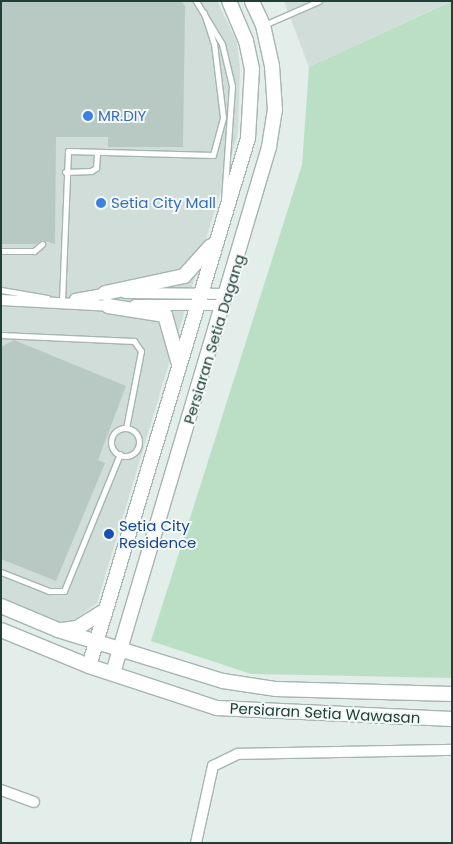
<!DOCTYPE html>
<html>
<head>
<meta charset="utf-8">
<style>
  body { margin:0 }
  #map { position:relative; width:453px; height:844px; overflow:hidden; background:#e3ede9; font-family:Poppins,sans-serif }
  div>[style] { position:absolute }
  .built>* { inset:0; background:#d1ddd8 }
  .green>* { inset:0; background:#bbdfc5 }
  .building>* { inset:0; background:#b8c8c2 }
  .roads { filter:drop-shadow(1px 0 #a5b5b0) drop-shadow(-1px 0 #a5b5b0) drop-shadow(0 1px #a5b5b0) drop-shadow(0 -1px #a5b5b0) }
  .lane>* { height:5px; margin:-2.5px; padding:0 2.5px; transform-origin:2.5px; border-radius:2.5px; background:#fff }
  .lane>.ring { margin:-2.5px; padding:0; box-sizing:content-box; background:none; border:5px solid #fff; border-radius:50% }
  .street>* { height:10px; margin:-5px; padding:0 5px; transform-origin:5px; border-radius:5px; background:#fff }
  .secondary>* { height:14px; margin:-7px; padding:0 7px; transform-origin:7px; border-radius:7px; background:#fff }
  .dots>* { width:14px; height:14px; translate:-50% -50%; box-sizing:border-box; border:2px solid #f3f9f7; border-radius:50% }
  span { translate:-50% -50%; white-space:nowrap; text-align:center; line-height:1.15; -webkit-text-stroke:4px #f3f9f7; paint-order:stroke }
  .shop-label { font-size:15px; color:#366cbe }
  .left { translate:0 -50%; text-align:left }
  .street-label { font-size:15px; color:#213f38 }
  .transit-label { font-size:15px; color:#164399 }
  .frame { position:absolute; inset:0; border:2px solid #213f38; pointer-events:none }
</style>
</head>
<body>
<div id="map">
  <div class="built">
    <i style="clip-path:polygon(1px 1px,217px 1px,237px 42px,240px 69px,238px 133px,97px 603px,67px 625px,1px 599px)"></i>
    <i style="clip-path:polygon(284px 1px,451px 1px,309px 67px)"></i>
  </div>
  <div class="green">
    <i style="clip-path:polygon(452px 1px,452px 678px,251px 674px,151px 641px,302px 165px,309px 67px)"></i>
  </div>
  <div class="building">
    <i style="clip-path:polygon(1px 1px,181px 1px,185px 6px,183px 147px,108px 147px,108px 137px,56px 137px,55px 244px,42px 240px,35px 244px,1px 244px)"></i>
    <i style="clip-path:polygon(14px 340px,126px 386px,98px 460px,105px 463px,56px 581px,1px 559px,1px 347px)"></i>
  </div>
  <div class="roads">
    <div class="lane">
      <i style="left:196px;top:1px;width:50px;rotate:58.8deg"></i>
      <i style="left:222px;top:44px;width:43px;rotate:76.6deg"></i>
      <i style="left:232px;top:86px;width:114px;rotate:94deg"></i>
      <i style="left:264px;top:25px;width:60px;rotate:-23.6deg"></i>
      <i style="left:65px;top:172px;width:26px;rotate:-2deg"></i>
      <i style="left:91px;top:171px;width:6px;rotate:-31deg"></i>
      <i style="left:96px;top:168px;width:16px;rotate:-86deg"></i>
      <i style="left:1px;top:251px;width:33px"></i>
      <i style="left:34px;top:251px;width:11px;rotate:-41deg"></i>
      <i style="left:1px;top:290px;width:47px;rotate:9.9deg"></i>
      <i style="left:58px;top:300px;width:4px;rotate:14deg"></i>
      <i style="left:62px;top:301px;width:150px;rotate:-87.7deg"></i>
      <i style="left:68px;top:151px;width:145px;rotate:1.6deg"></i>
      <i style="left:213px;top:155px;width:39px;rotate:-75deg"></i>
      <i style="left:223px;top:117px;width:74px;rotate:-97deg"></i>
      <i style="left:214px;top:44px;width:33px;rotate:-108deg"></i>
      <i style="left:1px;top:335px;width:133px;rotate:2.6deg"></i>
      <i style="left:134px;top:341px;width:12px;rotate:55deg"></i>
      <i style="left:141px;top:351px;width:78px;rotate:101deg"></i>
      <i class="ring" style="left:111px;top:428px;width:23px;height:23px"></i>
      <i style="left:1px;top:572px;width:52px;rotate:21.6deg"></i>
      <i style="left:49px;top:591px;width:15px"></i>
      <i style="left:64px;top:591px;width:148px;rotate:-67.8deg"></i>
    </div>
    <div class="street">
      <i style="left:125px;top:293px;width:103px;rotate:0.6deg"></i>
      <i style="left:75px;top:299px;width:36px;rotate:-10deg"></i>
      <i style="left:1px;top:300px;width:112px;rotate:3.1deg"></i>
      <i style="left:135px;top:305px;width:89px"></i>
      <i style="left:1px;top:790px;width:35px;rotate:20deg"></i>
      <i style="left:196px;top:843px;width:79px;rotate:-77.6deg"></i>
      <i style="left:213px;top:766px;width:28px;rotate:-26deg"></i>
      <i style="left:238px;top:754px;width:214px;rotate:-1.1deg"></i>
    </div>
    <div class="secondary">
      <i style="left:105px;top:293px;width:81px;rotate:-12.1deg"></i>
      <i style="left:184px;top:276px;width:40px;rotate:-48deg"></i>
      <i style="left:108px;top:306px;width:58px;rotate:9deg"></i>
      <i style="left:165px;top:315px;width:48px;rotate:74.2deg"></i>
      <i style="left:1px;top:606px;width:62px;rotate:22.8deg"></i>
      <i style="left:58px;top:630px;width:173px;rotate:17.2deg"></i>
      <i style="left:223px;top:681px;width:54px;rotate:8.6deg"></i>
      <i style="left:276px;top:689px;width:176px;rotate:1.6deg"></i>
      <i style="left:1px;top:630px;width:95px;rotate:22.2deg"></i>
      <i style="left:89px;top:666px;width:135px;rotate:18.2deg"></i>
      <i style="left:217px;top:708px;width:235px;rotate:2.7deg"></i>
      <i style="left:62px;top:630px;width:15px;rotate:-8deg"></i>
      <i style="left:77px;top:628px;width:34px;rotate:-32deg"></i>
      <i style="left:89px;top:666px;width:551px;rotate:-73.24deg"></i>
      <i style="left:248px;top:138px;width:69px;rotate:-86.7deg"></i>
      <i style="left:252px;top:69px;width:29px;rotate:-102deg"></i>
      <i style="left:246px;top:41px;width:43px;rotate:-113deg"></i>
      <i style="left:113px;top:673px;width:549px;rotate:-73.48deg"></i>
      <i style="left:269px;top:147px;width:37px;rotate:-81deg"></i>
      <i style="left:275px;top:110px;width:44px;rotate:-93.9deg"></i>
      <i style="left:272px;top:66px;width:42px;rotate:-102.4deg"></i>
      <i style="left:263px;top:25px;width:26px;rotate:-115deg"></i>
    </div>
  </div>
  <div class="dots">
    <i style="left:88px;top:116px;background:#3f7fe0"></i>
    <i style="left:101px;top:203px;background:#3f7fe0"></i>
    <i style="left:109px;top:534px;background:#1a4fb4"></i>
  </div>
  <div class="shop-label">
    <span class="left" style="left:98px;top:116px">MR.DIY</span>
    <span class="left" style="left:111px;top:203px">Setia City Mall</span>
  </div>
  <div class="street-label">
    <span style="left:214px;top:339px;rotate:-73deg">Persiaran Setia Dagang</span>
    <span style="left:325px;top:713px;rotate:3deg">Persiaran Setia Wawasan</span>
  </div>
  <div class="transit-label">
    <span class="left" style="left:119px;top:534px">Setia City<br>Residence</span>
  </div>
  <div class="frame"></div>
</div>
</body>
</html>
